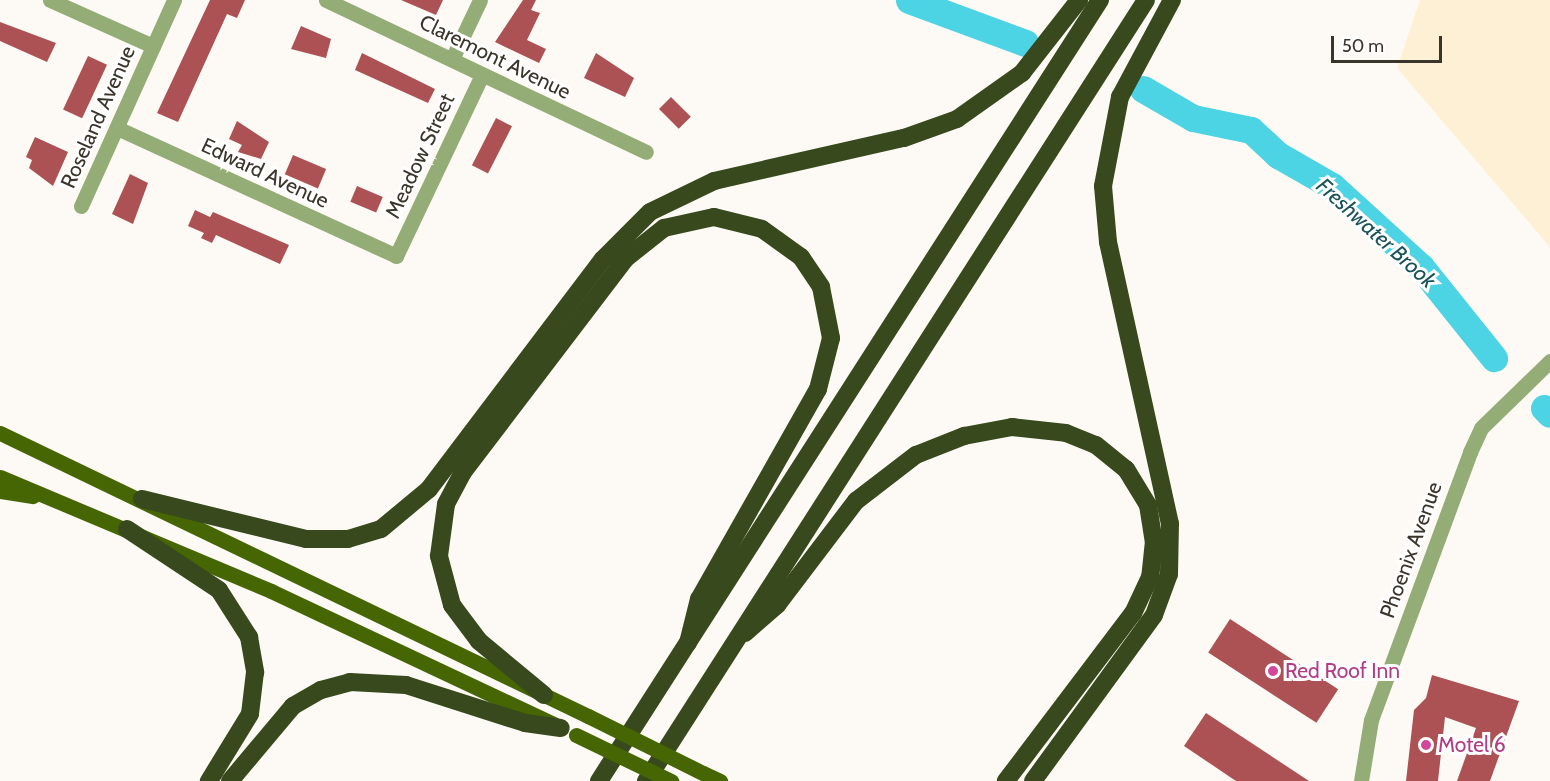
<!DOCTYPE html>
<html>
<head>
<meta charset="utf-8">
<style>
  body { margin:0 }
  #map { position:relative; width:1550px; height:781px; overflow:hidden; background:#fdfaf5; font-family:Cabin,sans-serif }
  div>[style] { position:absolute }
  .built>* { inset:0; background:#fef0d5 }
  .river>* { height:27px; margin:-13.5px; padding:0 13.5px; transform-origin:13.5px; border-radius:13.5px; background:#4cd4e4 }
  .building>* { inset:0; background:#ac5254; transform-origin:0 0 }
  .minor>* { height:15px; margin:-7.5px; padding:0 7.5px; transform-origin:7.5px; border-radius:7.5px; background:#94ac76 }
  .major>* { height:15px; margin:-7.5px; padding:0 7.5px; transform-origin:7.5px; border-radius:7.5px; background:#466603 }
  .highway>* { height:18px; margin:-9px; padding:0 9px; transform-origin:9px; border-radius:9px; background:#37491d }
  .major-bridge>* { height:15px; margin:-7.5px; padding:0 7.5px; transform-origin:7.5px; border-radius:7.5px; background:#466603 }
  .dots>* { width:16px; height:16px; translate:-50% -50%; box-sizing:border-box; border:3px solid #fff; border-radius:50% }
  span { translate:-50% -50%; white-space:nowrap; text-align:center; line-height:1.15; -webkit-text-stroke:6px #fff; paint-order:stroke }
  .street-label { font-size:21px; color:#3a352a }
  .hotel-label { font-size:21px; color:#b23c85 }
  .left { translate:0 -50%; text-align:left }
  .water-label { font-size:22px; color:#195259; font-style:italic }
  .scale { position:absolute; left:1331px; top:36px; width:111px; height:27px; box-sizing:border-box; border:3px solid #3a352a; border-top:0; padding-left:8px; font-size:18px; line-height:21px; white-space:nowrap; color:#3a352a; -webkit-text-stroke:4px #fff; paint-order:stroke }
</style>
</head>
<body>
<div id="map">
  <div class="built">
    <i style="clip-path:polygon(1420px 0,1550px 0,1550px 247px,1397px 68px)"></i>
  </div>
  <div class="river">
    <i style="left:909px;top:0;width:124px;rotate:20.3deg"></i>
    <i style="left:1143px;top:89px;width:58px;rotate:30.1deg"></i>
    <i style="left:1193px;top:118px;width:59px;rotate:11.7deg"></i>
    <i style="left:1251px;top:130px;width:37px;rotate:43deg"></i>
    <i style="left:1278px;top:155px;width:62px;rotate:29.9deg"></i>
    <i style="left:1332px;top:186px;width:120px;rotate:42.3deg"></i>
    <i style="left:1421px;top:267px;width:117px;rotate:51.3deg"></i>
    <i style="left:1544px;top:408px;width:8px;rotate:45deg"></i>
  </div>
  <div class="building">
    <i style="clip-path:polygon(210px 0,245px 0,237px 18px,227px 14px,178px 122px,157px 113px)"></i>
    <i style="clip-path:polygon(401px 0,443px 0,436px 15px)"></i>
    <i style="clip-path:polygon(523px 0,536px 0,531px 10px,540px 13px,527px 40px,546px 49px,539px 63px,495px 42px)"></i>
    <i style="clip-path:polygon(0 22px,56px 43px,47px 62px,0 41px)"></i>
    <i style="clip-path:polygon(301px 26px,331px 39px,326px 58px,291px 49px)"></i>
    <i style="clip-path:polygon(362px 53px,435px 89px,428px 103px,355px 70px)"></i>
    <i style="clip-path:polygon(596px 53px,634px 78px,625px 97px,584px 78px)"></i>
    <i style="left:88px;top:56px;width:21px;height:59px;rotate:25deg"></i>
    <i style="left:671px;top:97px;width:28px;height:17px;rotate:45deg"></i>
    <i style="left:496px;top:118px;width:18px;height:53px;rotate:27deg"></i>
    <i style="clip-path:polygon(237px 121px,269px 142px,261px 159px,238px 152px,242px 145px,229px 139px)"></i>
    <i style="clip-path:polygon(35px 137px,68px 152px,53px 186px,29px 168px,32px 160px,26px 157px)"></i>
    <i style="left:293px;top:155px;width:36px;height:21px;rotate:23deg"></i>
    <i style="clip-path:polygon(130px 174px,148px 183px,133px 224px,112px 214px)"></i>
    <i style="left:357px;top:186px;width:28px;height:17px;rotate:23deg"></i>
    <i style="clip-path:polygon(195px 210px,210px 217px,213px 212px,289px 245px,280px 264px,216px 235px,212px 243px,201px 238px,204px 233px,188px 226px)"></i>
    <i style="left:1230px;top:619px;width:129px;height:40px;rotate:33deg"></i>
    <i style="clip-path:polygon(1432px 675px,1519px 701px,1490px 781px,1457px 781px,1476px 728px,1445px 717px,1438px 781px,1406px 781px,1414px 710px,1426px 698px)"></i>
    <i style="clip-path:polygon(1206px 713px,1309px 781px,1236px 781px,1184px 746px)"></i>
  </div>
  <div class="minor">
    <i style="left:50px;top:0;width:113px;rotate:24.1deg"></i>
    <i style="left:326px;top:0;width:354px;rotate:25.4deg"></i>
    <i style="left:452px;top:59px;width:65px;rotate:-64.6deg"></i>
    <i style="left:117px;top:128px;width:307px;rotate:24.6deg"></i>
    <i style="left:396px;top:256px;width:200px;rotate:-64.6deg"></i>
    <i style="left:81px;top:206px;width:226px;rotate:-65.7deg"></i>
    <i style="left:1361px;top:781px;width:62px;rotate:-80.7deg"></i>
    <i style="left:1371px;top:720px;width:286px;rotate:-69.7deg"></i>
    <i style="left:1470px;top:452px;width:26px;rotate:-65deg"></i>
    <i style="left:1481px;top:428px;width:96px;rotate:-44.2deg"></i>
  </div>
  <div class="major">
    <i style="left:0;top:433px;width:653px;rotate:25.7deg"></i>
    <i style="left:0;top:477px;width:294px;rotate:22.8deg"></i>
    <i style="left:271px;top:591px;width:313px;rotate:25.2deg"></i>
    <i style="left:0;top:491px;width:33px;rotate:9deg"></i>
    <i style="left:703px;top:773px;width:19px;rotate:25deg"></i>
  </div>
  <div class="highway">
    <i style="left:142px;top:499px;width:169px;rotate:13.7deg"></i>
    <i style="left:306px;top:539px;width:42px"></i>
    <i style="left:348px;top:539px;width:34px;rotate:-17deg"></i>
    <i style="left:381px;top:529px;width:62px;rotate:-39.8deg"></i>
    <i style="left:429px;top:489px;width:288px;rotate:-52.9deg"></i>
    <i style="left:603px;top:259px;width:66px;rotate:-45deg"></i>
    <i style="left:650px;top:212px;width:71px;rotate:-25.8deg"></i>
    <i style="left:714px;top:181px;width:195px;rotate:-12.8deg"></i>
    <i style="left:904px;top:138px;width:56px;rotate:-19.7deg"></i>
    <i style="left:957px;top:119px;width:80px;rotate:-35.3deg"></i>
    <i style="left:1022px;top:73px;width:93px;rotate:-52deg"></i>
    <i style="left:127px;top:529px;width:110px;rotate:33.5deg"></i>
    <i style="left:219px;top:590px;width:56px;rotate:57.4deg"></i>
    <i style="left:249px;top:637px;width:36px;rotate:80deg"></i>
    <i style="left:255px;top:672px;width:42px;rotate:96.8deg"></i>
    <i style="left:250px;top:714px;width:79px;rotate:121.5deg"></i>
    <i style="left:745px;top:633px;width:43px;rotate:-41.2deg"></i>
    <i style="left:777px;top:605px;width:131px;rotate:-52.8deg"></i>
    <i style="left:856px;top:501px;width:76px;rotate:-37.5deg"></i>
    <i style="left:916px;top:455px;width:52px;rotate:-21.6deg"></i>
    <i style="left:964px;top:436px;width:49px;rotate:-10.6deg"></i>
    <i style="left:1012px;top:427px;width:54px;rotate:6.3deg"></i>
    <i style="left:1066px;top:433px;width:32px;rotate:22deg"></i>
    <i style="left:1096px;top:445px;width:38px;rotate:39deg"></i>
    <i style="left:1126px;top:469px;width:42px;rotate:58.6deg"></i>
    <i style="left:1148px;top:505px;width:36px;rotate:81deg"></i>
    <i style="left:1154px;top:541px;width:36px;rotate:96deg"></i>
    <i style="left:1150px;top:577px;width:40px;rotate:115deg"></i>
    <i style="left:1133px;top:613px;width:211px;rotate:127.1deg"></i>
    <i style="left:544px;top:695px;width:85px;rotate:-140.3deg"></i>
    <i style="left:479px;top:641px;width:45px;rotate:-126.9deg"></i>
    <i style="left:452px;top:605px;width:51px;rotate:-104.9deg"></i>
    <i style="left:439px;top:556px;width:52px;rotate:-82.3deg"></i>
    <i style="left:446px;top:504px;width:36px;rotate:-62deg"></i>
    <i style="left:463px;top:472px;width:268px;rotate:-52.7deg"></i>
    <i style="left:625px;top:259px;width:50px;rotate:-38.5deg"></i>
    <i style="left:664px;top:228px;width:51px;rotate:-12.4deg"></i>
    <i style="left:714px;top:217px;width:49px;rotate:14deg"></i>
    <i style="left:762px;top:229px;width:48px;rotate:35.7deg"></i>
    <i style="left:801px;top:257px;width:36px;rotate:56deg"></i>
    <i style="left:821px;top:287px;width:52px;rotate:78.9deg"></i>
    <i style="left:831px;top:338px;width:53px;rotate:104.3deg"></i>
    <i style="left:818px;top:389px;width:241px;rotate:119.5deg"></i>
    <i style="left:699px;top:599px;width:45px;rotate:104deg"></i>
    <i style="left:230px;top:781px;width:98px;rotate:-50deg"></i>
    <i style="left:293px;top:706px;width:32px;rotate:-30deg"></i>
    <i style="left:321px;top:690px;width:30px;rotate:-15deg"></i>
    <i style="left:350px;top:682px;width:56px;rotate:3.1deg"></i>
    <i style="left:406px;top:685px;width:125px;rotate:17.7deg"></i>
    <i style="left:525px;top:723px;width:36px;rotate:8deg"></i>
    <i style="left:599px;top:781px;width:928px;rotate:-57.32deg"></i>
    <i style="left:646px;top:781px;width:927px;rotate:-57.37deg"></i>
    <i style="left:1033px;top:781px;width:205px;rotate:-53.9deg"></i>
    <i style="left:1154px;top:615px;width:44px;rotate:-69.9deg"></i>
    <i style="left:1169px;top:574px;width:50px;rotate:-88.9deg"></i>
    <i style="left:1170px;top:524px;width:289px;rotate:-102.4deg"></i>
    <i style="left:1108px;top:242px;width:56px;rotate:-95.1deg"></i>
    <i style="left:1103px;top:186px;width:91px;rotate:-79.2deg"></i>
    <i style="left:1120px;top:97px;width:110px;rotate:-61.8deg"></i>
  </div>
  <div class="major-bridge">
    <i style="left:588px;top:716px;width:128px;rotate:26.4deg"></i>
    <i style="left:576px;top:735px;width:106px;rotate:25.8deg"></i>
  </div>
  <div class="dots">
    <i style="left:1273px;top:671px;background:#d1479c"></i>
    <i style="left:1426px;top:745px;background:#d1479c"></i>
  </div>
  <div class="street-label">
    <span style="left:495px;top:57px;rotate:26deg">Claremont Avenue</span>
    <span style="left:98px;top:117px;rotate:-66deg">Roseland Avenue</span>
    <span style="left:420px;top:156px;rotate:-65deg">Meadow Street</span>
    <span style="left:265px;top:173px;rotate:25deg">Edward Avenue</span>
    <span style="left:1411px;top:550px;rotate:-70deg">Phoenix Avenue</span>
  </div>
  <div class="hotel-label">
    <span class="left" style="left:1285px;top:671px">Red Roof Inn</span>
    <span class="left" style="left:1438px;top:745px">Motel 6</span>
  </div>
  <div class="water-label">
    <span style="left:1376px;top:233px;rotate:42deg">Freshwater Brook</span>
  </div>
  <div class="scale">50 m</div>
</div>
</body>
</html>
